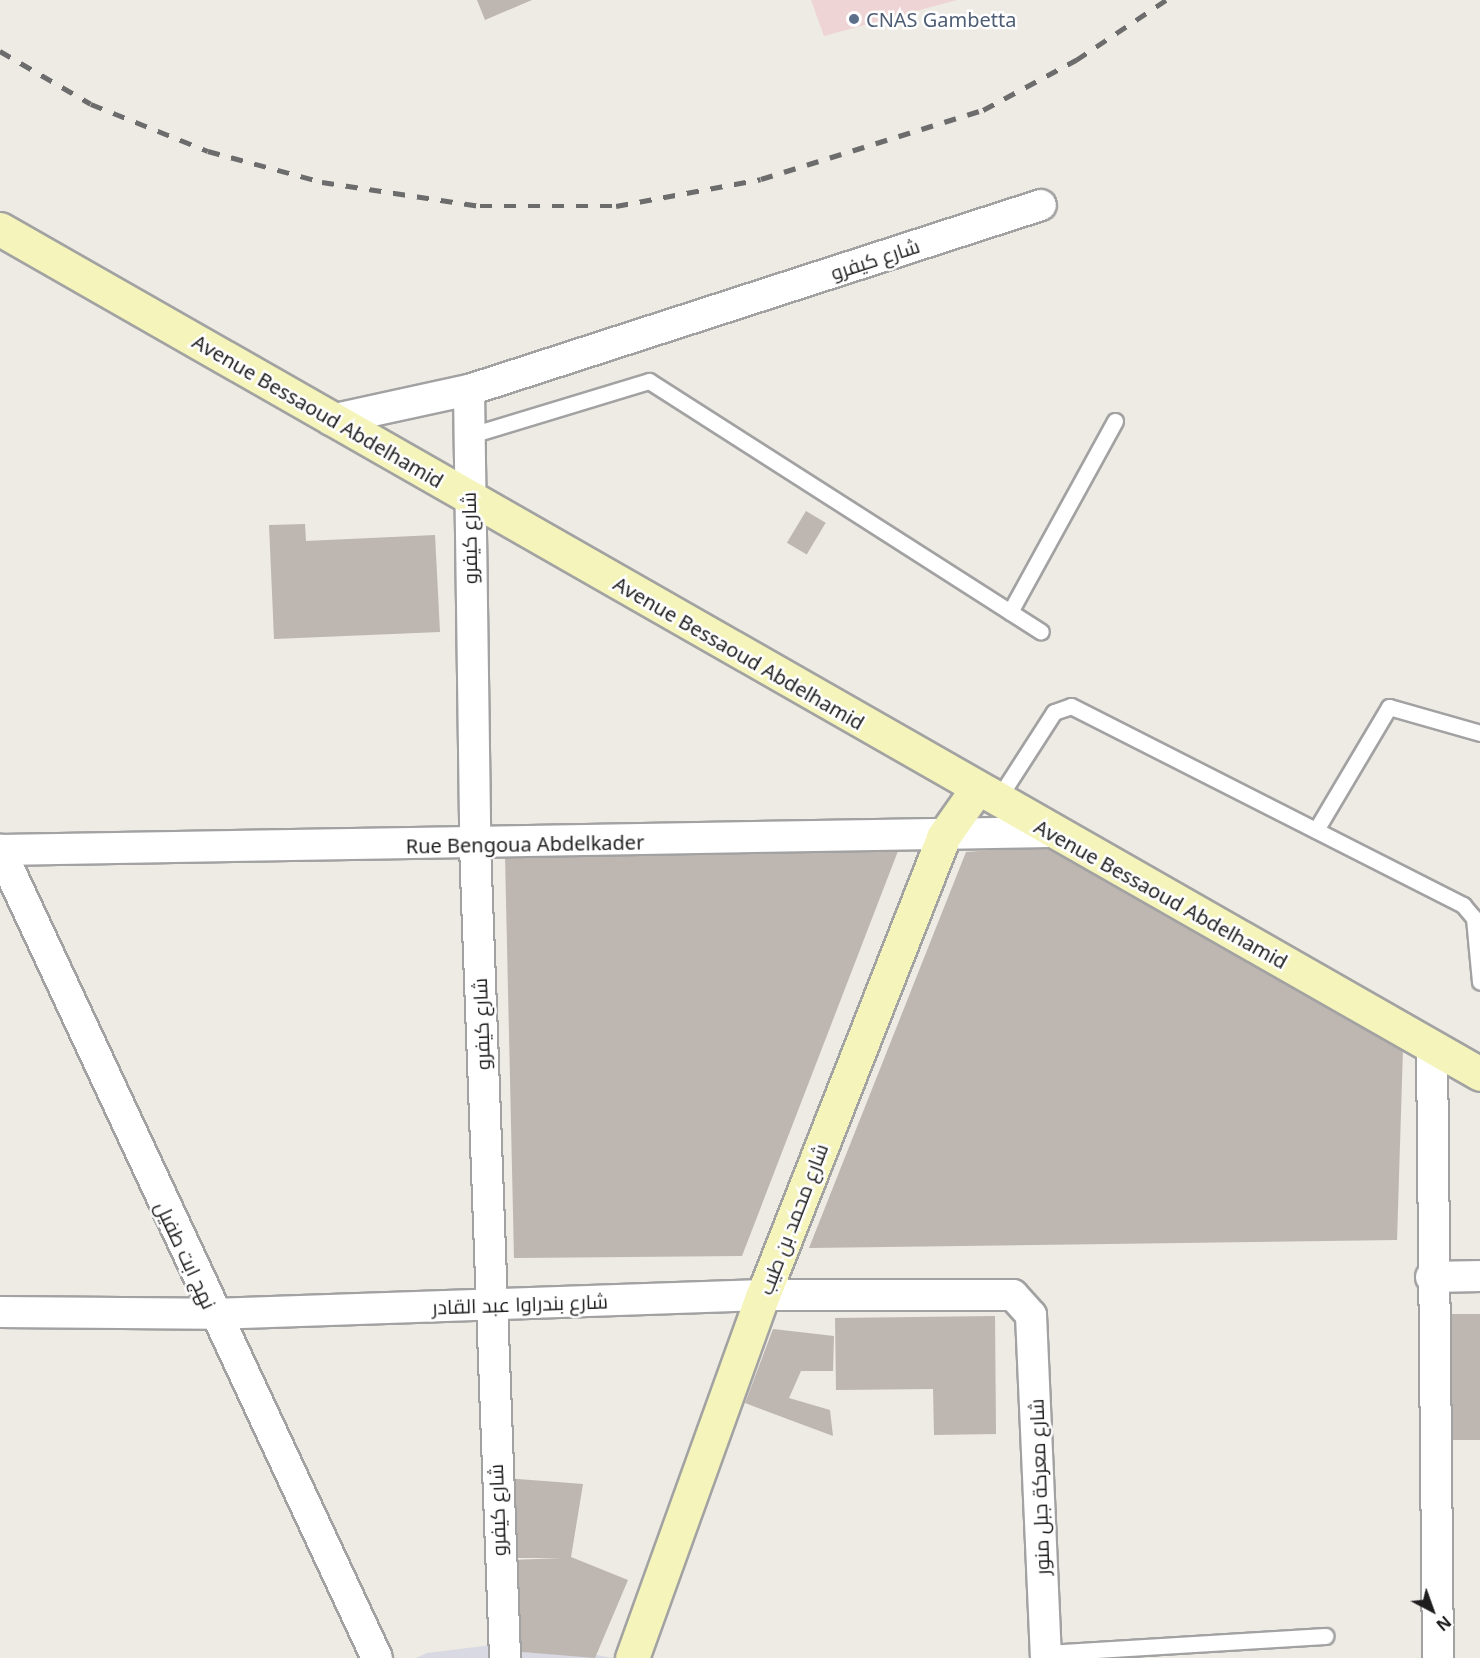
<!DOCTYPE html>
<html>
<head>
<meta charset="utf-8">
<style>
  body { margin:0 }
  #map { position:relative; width:1480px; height:1658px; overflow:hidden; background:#eeeae4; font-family:"Noto Sans",Cairo,sans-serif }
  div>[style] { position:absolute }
  .commercial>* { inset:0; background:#eed4d5 }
  .plaza>* { inset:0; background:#d9d9e4 }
  .building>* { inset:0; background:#beb6b1; transform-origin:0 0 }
  .roads { filter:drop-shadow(2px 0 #a2a2a2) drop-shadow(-2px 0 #a2a2a2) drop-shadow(0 2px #a2a2a2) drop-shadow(0 -2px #a2a2a2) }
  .lane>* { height:15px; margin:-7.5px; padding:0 7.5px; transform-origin:7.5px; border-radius:7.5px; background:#fff }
  .street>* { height:30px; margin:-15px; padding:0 15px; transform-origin:15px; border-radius:15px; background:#fff }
  .secondary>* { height:33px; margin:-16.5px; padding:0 16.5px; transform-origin:16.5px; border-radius:16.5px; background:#f5f4bb }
  .rail>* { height:4.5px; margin-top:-2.25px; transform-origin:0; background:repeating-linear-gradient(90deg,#6c6c6c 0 12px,transparent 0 24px) }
  .dots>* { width:16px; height:16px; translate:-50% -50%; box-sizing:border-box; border:3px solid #fff; border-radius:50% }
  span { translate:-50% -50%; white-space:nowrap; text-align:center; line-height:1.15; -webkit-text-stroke:5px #fff; paint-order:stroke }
  .service-label { font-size:20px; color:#4e5e75 }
  .left { translate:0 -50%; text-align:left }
  .street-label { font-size:20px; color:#1e1e1e }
  .north { position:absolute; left:1402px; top:1580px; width:60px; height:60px; -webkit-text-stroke:4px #fff; paint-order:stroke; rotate:139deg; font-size:16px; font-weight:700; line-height:24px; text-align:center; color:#1e1e1e }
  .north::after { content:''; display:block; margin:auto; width:21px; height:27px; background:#1e1e1e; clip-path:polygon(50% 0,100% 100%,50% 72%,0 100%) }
</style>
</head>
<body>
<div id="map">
  <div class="commercial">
    <i style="clip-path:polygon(811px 0,957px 0,824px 36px)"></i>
  </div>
  <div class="plaza">
    <i style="clip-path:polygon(523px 1641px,613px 1658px,416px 1658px,427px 1653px)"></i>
  </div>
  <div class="building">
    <i style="clip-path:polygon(477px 0,532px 0,485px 20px)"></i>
    <i style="left:806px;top:511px;width:23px;height:37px;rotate:31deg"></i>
    <i style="clip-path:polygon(305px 524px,306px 541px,435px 535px,440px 632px,274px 639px,269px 525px)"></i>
    <i style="clip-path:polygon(1046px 846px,1403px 1048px,1397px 1240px,809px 1248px,966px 852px)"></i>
    <i style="clip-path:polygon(898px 851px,742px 1256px,514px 1258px,505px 855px)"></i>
    <i style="left:1480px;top:1314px;width:126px;height:33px;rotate:90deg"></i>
    <i style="clip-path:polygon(995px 1316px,996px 1434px,934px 1435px,933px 1389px,836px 1390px,835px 1318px)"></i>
    <i style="clip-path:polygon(773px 1329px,834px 1336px,833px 1371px,801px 1371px,789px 1398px,830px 1410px,833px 1436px,745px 1403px)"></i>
    <i style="clip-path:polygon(506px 1478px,583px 1484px,571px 1557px,628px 1580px,595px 1658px,510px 1651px,511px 1560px,561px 1558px,512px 1558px)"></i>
  </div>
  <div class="roads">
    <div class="lane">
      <i style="left:468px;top:436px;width:189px;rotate:-16.9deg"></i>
      <i style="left:649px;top:381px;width:465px;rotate:32.6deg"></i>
      <i style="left:1010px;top:612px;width:218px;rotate:-61.2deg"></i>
      <i style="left:996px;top:802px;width:107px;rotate:-57.2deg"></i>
      <i style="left:1054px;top:712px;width:18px;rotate:-19deg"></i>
      <i style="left:1071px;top:706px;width:440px;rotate:26.9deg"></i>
      <i style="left:1463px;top:905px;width:17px;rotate:50deg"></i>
      <i style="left:1474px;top:918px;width:64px;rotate:84.6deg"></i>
      <i style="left:1316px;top:830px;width:143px;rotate:-59.3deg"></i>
      <i style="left:1389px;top:707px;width:95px;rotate:15.9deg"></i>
      <i style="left:1046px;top:1653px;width:280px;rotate:-3.5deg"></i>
    </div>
    <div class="street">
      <i style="left:469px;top:390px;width:456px;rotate:89.2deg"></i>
      <i style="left:475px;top:846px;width:813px;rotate:87.88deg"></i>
      <i style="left:331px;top:420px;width:141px;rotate:-12.3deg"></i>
      <i style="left:469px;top:390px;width:601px;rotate:-17.92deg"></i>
      <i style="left:1432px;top:1047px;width:611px;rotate:89.44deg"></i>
      <i style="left:1431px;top:1277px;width:49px;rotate:-1.2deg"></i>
      <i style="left:0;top:1312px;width:213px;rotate:0.5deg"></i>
      <i style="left:213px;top:1314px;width:550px;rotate:-1.98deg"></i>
      <i style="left:763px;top:1295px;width:250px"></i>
      <i style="left:1013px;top:1295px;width:27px;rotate:48deg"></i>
      <i style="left:1031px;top:1315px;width:343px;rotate:87.5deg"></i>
      <i style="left:377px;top:1658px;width:892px;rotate:-115.01deg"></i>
      <i style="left:0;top:850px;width:1050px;rotate:-0.98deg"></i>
    </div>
    <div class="secondary">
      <i style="left:0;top:229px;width:1704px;rotate:29.72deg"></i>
      <i style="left:632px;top:1658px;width:386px;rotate:-70.2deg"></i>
      <i style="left:763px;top:1295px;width:492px;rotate:-68.5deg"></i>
      <i style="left:943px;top:837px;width:57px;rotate:-54.9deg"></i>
    </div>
  </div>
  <div class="rail">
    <i style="left:0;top:51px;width:105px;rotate:30.2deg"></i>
    <i style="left:91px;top:104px;width:126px;rotate:21.9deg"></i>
    <i style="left:208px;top:151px;width:118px;rotate:15.2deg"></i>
    <i style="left:322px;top:182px;width:160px;rotate:8.6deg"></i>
    <i style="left:480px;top:206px;width:136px"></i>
    <i style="left:616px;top:206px;width:147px;rotate:-10.5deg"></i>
    <i style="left:761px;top:179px;width:232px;rotate:-17.3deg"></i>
    <i style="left:983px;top:110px;width:106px;rotate:-28.3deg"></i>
    <i style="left:1076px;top:60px;width:108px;rotate:-33.7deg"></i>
  </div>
  <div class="dots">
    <i style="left:854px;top:19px;background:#5c6f8a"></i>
  </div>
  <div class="service-label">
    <span class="left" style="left:866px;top:19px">CNAS Gambetta</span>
  </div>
  <div class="street-label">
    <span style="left:875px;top:259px;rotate:-18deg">شارع كيفرو</span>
    <span style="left:318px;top:411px;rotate:30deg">Avenue Bessaoud Abdelhamid</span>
    <span style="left:469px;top:538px;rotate:-91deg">شارع كيفرو</span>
    <span style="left:739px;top:653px;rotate:30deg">Avenue Bessaoud Abdelhamid</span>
    <span style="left:525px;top:844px;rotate:-1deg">Rue Bengoua Abdelkader</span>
    <span style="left:1161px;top:894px;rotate:29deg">Avenue Bessaoud Abdelhamid</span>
    <span style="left:481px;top:1024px;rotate:-92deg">شارع كيفرو</span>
    <span style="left:793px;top:1219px;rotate:-69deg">شارع محمد بن طيب</span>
    <span style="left:186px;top:1255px;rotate:65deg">نهج ابت طفيل</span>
    <span style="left:520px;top:1304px;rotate:-2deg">شارع بندراوا عبد القادر</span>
    <span style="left:1039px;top:1487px;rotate:-92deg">شارع معركة جبل منور</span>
    <span style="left:497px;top:1510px;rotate:-92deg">شارع كيفرو</span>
  </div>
  <div class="north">N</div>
</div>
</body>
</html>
